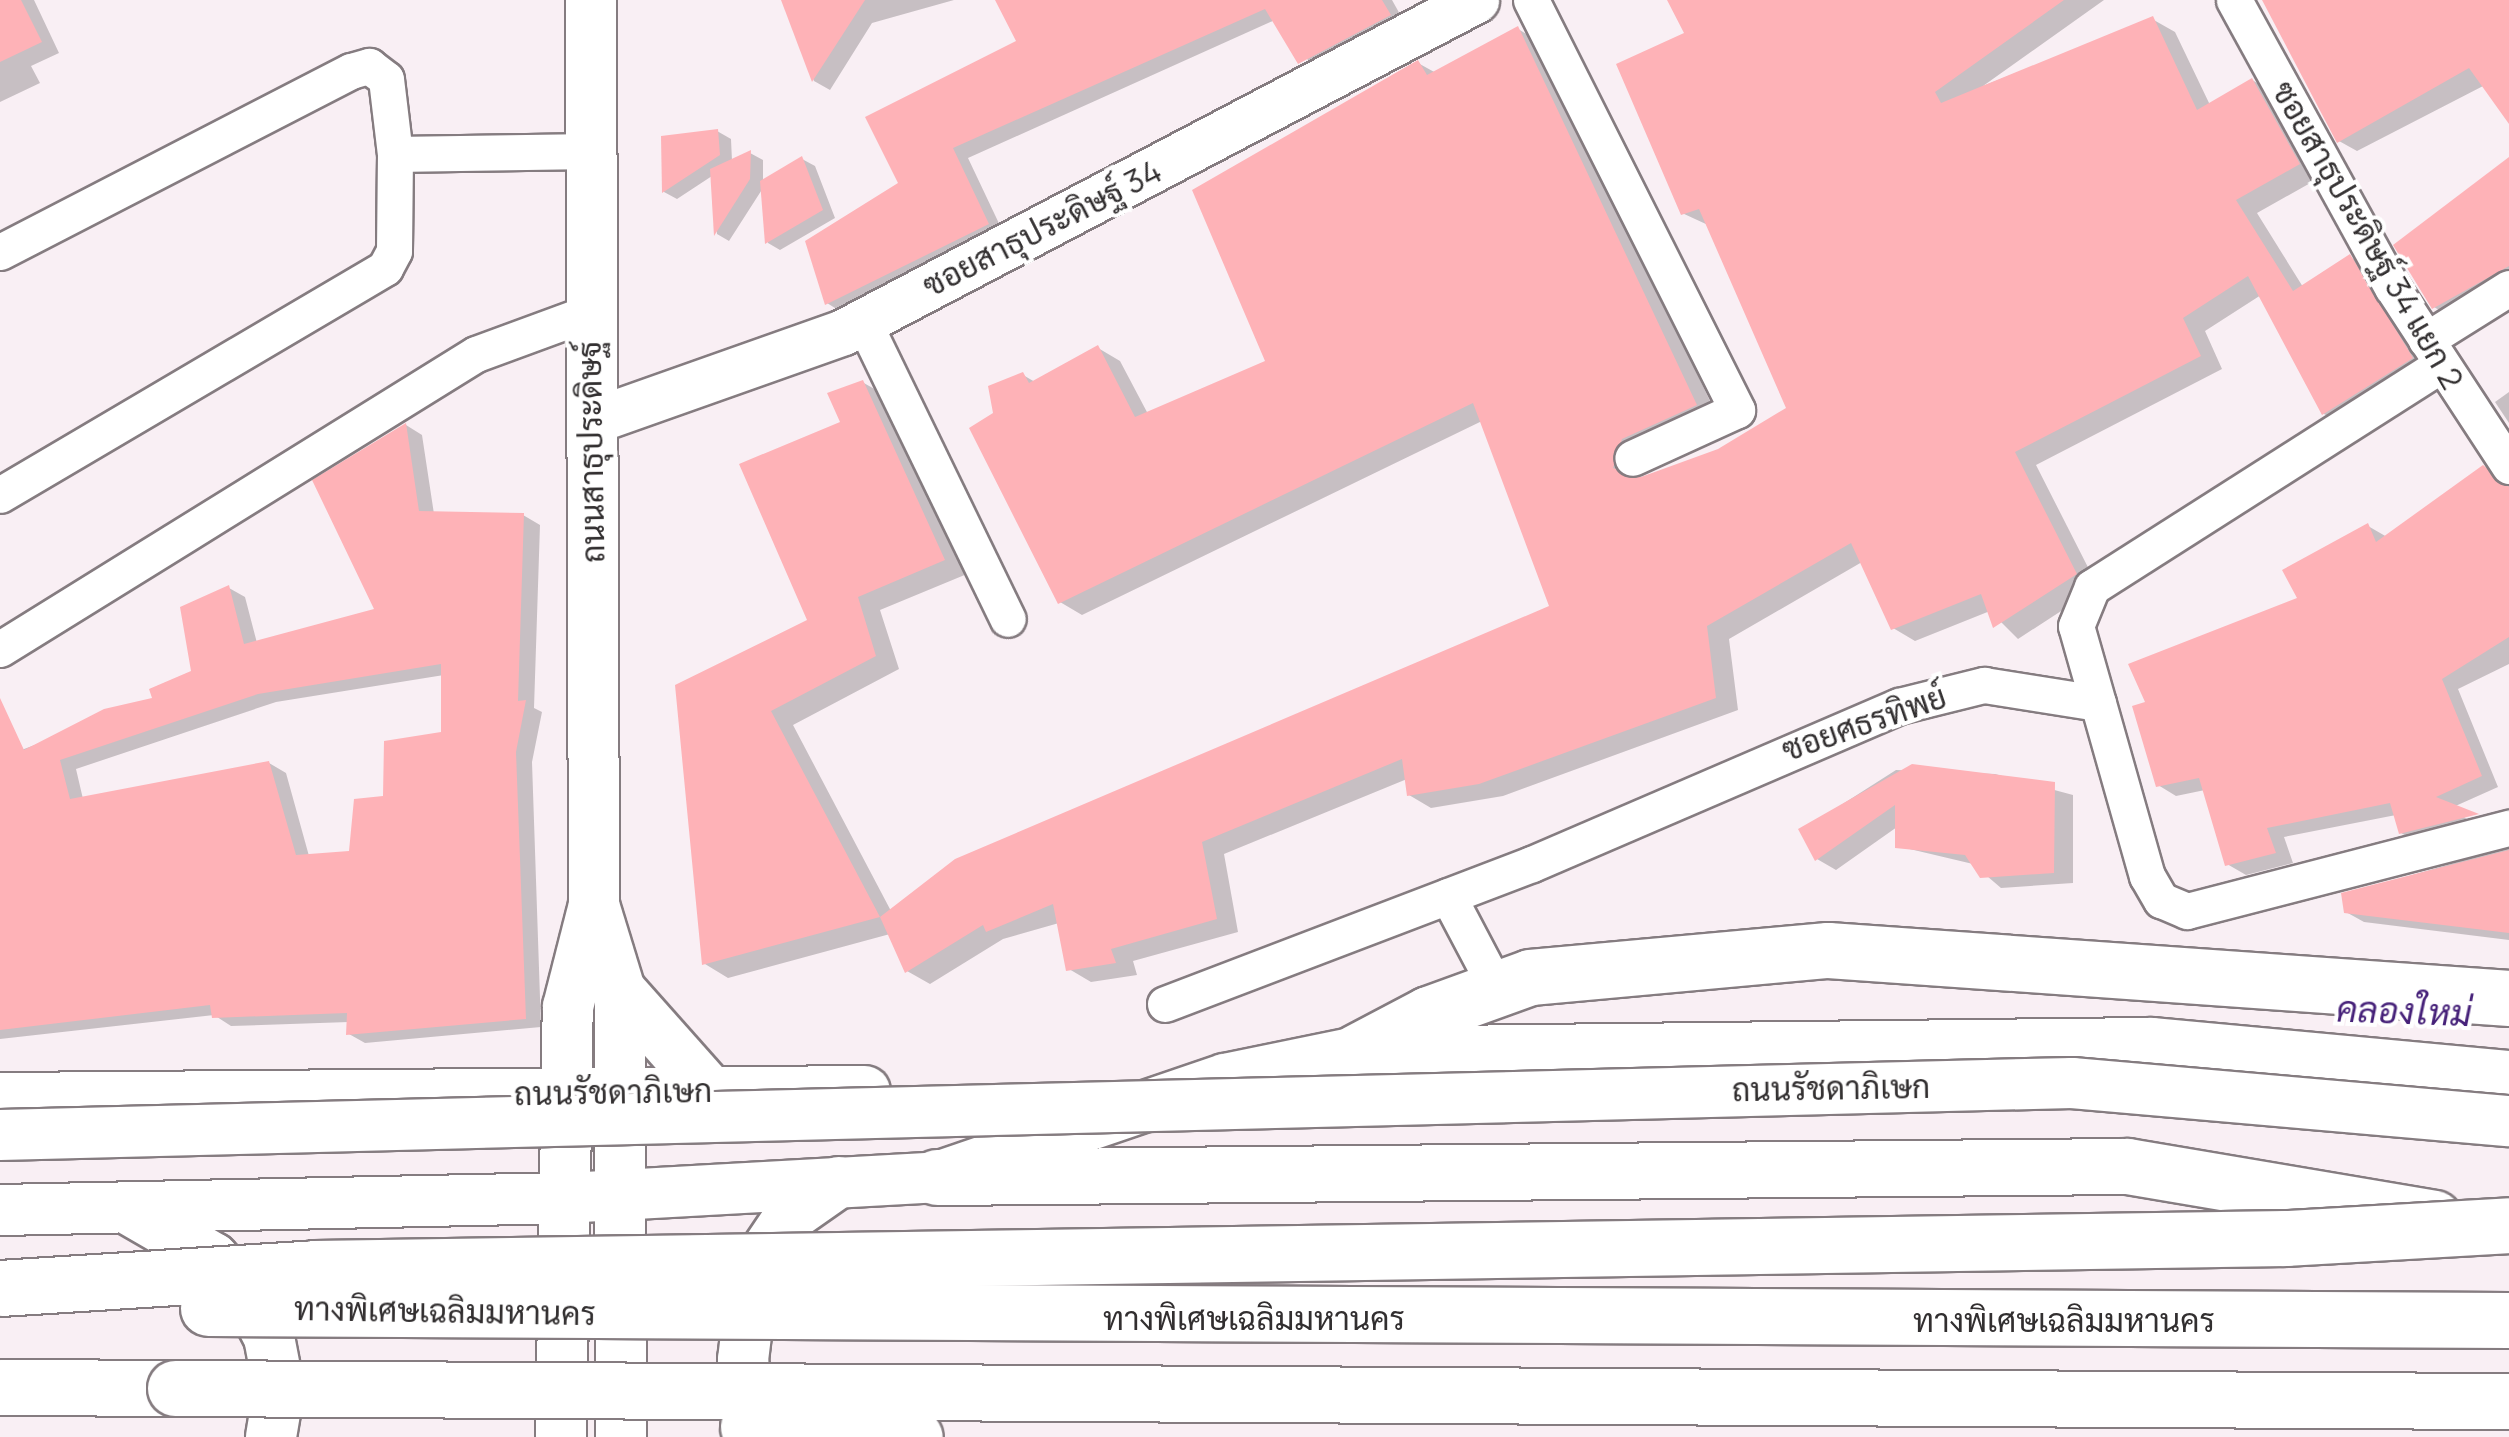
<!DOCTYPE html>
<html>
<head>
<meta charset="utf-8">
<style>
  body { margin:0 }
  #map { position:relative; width:2509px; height:1437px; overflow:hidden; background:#f9eff4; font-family:Manrope,Sarabun,sans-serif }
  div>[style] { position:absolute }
  .shadow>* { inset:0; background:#0003 }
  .building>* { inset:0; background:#feb2b7 }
  .roads { filter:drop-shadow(2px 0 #857c80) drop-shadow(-2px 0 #857c80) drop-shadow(0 2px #857c80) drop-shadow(0 -2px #857c80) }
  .minor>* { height:35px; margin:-17.5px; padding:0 17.5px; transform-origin:17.5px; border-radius:17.5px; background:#fff }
  .tertiary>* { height:45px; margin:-22.5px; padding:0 22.5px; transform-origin:22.5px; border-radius:22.5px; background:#fff }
  .secondary>* { height:50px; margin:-25px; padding:0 25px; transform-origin:25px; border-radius:25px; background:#fff }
  .motorway>* { height:55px; margin:-27.5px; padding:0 27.5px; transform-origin:27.5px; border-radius:27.5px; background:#fff }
  .bridges { filter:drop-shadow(2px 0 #857c80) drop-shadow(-2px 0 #857c80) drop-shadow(0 2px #857c80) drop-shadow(0 -2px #857c80) }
  .secondary-bridge>* { height:50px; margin:-25px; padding:0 25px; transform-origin:25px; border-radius:25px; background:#fff }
  .motorway-bridge>* { height:55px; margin:-27.5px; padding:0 27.5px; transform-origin:27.5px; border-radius:27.5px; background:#fff }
  span { translate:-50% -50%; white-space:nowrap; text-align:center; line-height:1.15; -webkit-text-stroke:8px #fff; paint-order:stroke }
  .street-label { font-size:32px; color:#322f30 }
  .water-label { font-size:35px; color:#462179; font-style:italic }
</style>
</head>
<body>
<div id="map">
  <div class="shadow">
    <i style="clip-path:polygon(0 0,34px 0,59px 53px,31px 66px,40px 83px,0 102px)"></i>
    <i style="clip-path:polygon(784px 0,954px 0,872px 23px,830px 90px,814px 81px)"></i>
    <i style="clip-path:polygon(997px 0,1392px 0,1406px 25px,1317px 71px,1275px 20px,968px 158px,1004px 234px,843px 313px,827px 303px,901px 184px,1020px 42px)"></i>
    <i style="clip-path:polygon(1670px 0,2104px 0,1983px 86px,2152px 19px,2175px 32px,2210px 105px,2252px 80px,2275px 93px,2321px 177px,2257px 213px,2303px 287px,2350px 257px,2372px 270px,2434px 371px,2346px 426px,2324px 414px,2261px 295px,2205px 331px,2222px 369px,2036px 465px,2098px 587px,2018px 639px,1990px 611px,1915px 641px,1893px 628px,1862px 562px,1729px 639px,1738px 710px,1503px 796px,1431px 808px,1409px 795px,1407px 779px,1224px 854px,1238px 932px,1133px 961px,1137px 975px,1091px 982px,1069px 969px,1059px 923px,1003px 939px,930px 984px,907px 971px,890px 934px,728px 978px,705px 964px,678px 687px,810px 621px,844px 423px,862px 382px,887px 396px,967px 574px,880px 610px,899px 669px,793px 725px,891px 911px,1552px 607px,1482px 421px,1082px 615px,1060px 602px,996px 414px,1023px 375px,1035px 382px,1098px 348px,1120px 361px,1148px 414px,1269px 362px,1418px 63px,1436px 73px,1518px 29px,1540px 42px,1718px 418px,1645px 451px,1636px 479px,1720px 451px,1789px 409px,1708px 225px,1682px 213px,1687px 34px)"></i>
    <i style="clip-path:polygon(2266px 0,2509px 0,2509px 119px,2487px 84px,2357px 151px,2339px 141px)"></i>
    <i style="clip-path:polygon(717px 131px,731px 139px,732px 161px,750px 153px,763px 160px,763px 182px,802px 159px,815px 166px,835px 218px,780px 250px,768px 243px,763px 188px,729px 241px,717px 234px,712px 176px,677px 199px,664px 192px,664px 138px)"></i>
    <i style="clip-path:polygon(2509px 159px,2509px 286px,2452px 318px,2434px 307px)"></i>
    <i style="clip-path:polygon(2509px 392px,2509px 423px,2495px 402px)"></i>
    <i style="clip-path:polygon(evenodd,406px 425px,422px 435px,434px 514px,523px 515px,540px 525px,534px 708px,542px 712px,532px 762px,541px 1027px,365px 1043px,349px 1034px,349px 1022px,231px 1026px,214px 1015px,0 1039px,0 758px,155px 700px,194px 672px,229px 588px,245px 597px,257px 643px,377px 611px,406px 425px,444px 675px,444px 735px,386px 798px,352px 854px,309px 856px,286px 773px,269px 763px,83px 799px,76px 769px,276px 702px,444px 675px)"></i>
    <i style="clip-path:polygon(2483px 468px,2509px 485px,2509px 664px,2458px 689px,2498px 787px,2451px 808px,2480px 828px,2419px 843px,2401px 833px,2396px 815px,2284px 837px,2293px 863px,2246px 875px,2227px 864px,2205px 790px,2176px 796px,2158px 785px,2148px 704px,2301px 599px,2368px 526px,2387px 537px)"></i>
    <i style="clip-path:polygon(1896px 770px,1995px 774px,2073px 795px,2073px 883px,2001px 888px,1973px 864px,1897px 846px,1897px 827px,1836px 870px,1817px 859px,1802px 830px)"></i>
    <i style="clip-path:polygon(2509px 847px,2509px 940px,2364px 922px,2346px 912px,2344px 895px)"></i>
  </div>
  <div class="building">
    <i style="clip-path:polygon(0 0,21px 0,42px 42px,0 62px)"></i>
    <i style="clip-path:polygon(781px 0,865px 0,812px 82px)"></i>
    <i style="clip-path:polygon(995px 0,1382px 0,1391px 15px,1298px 64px,1265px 9px,953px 148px,989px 224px,825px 305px,805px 241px,898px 183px,865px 117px,1016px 41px)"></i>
    <i style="clip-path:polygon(1667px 0,2064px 0,1935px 92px,1941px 103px,2153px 16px,2197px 110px,2252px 78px,2300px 164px,2236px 200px,2293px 291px,2350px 254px,2413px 358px,2322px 415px,2248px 276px,2183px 318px,2201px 356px,2015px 452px,2077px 574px,1993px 628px,1981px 594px,1891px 630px,1851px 543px,1707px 626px,1716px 698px,1479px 784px,1407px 796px,1402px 759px,1202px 842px,1217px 919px,1111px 949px,1116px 963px,1066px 971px,1053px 904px,986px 932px,983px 925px,905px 973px,880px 917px,955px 859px,1549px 606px,1473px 403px,1058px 604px,969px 428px,993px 413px,988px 386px,1023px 372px,1029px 383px,1098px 345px,1135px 417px,1265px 361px,1192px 190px,1418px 60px,1427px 75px,1518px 26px,1697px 405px,1622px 439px,1613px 468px,1641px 477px,1718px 449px,1786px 408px,1699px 209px,1681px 215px,1616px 64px,1684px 33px)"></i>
    <i style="clip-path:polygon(2262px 0,2509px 0,2509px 124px,2469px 68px,2337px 143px)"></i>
    <i style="clip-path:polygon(718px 129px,720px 155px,662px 193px,661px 136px)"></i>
    <i style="clip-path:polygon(751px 150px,750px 179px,714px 236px,710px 169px)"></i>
    <i style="clip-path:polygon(802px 156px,823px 210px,765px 244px,760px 181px)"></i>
    <i style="clip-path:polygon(2509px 157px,2509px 266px,2432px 309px,2393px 245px)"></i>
    <i style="clip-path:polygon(863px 380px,945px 560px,858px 597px,876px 656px,771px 711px,880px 917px,702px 965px,675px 685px,807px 620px,739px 464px,840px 422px,827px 393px)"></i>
    <i style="clip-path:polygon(evenodd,406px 423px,419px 511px,524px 513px,518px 701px,526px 700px,516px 752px,526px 1019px,346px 1035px,347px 1013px,212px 1018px,210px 1005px,0 1030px,0 698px,24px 750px,104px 709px,152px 698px,149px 689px,191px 671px,180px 607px,229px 585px,244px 644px,374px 609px,312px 480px,406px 423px,441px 664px,441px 732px,384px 741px,383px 796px,354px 799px,349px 851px,296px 855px,269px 761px,70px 799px,60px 760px,258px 694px,441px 664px)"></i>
    <i style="clip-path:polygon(2483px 465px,2509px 487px,2509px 637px,2442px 679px,2482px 776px,2436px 797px,2479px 814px,2399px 834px,2390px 803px,2267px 828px,2276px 853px,2225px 866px,2199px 778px,2156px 787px,2132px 706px,2145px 702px,2128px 664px,2297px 598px,2282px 570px,2368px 523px,2376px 542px)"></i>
    <i style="clip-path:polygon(1912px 764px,2055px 782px,2054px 873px,1980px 878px,1965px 855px,1895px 848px,1895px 805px,1815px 861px,1798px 829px)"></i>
    <i style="clip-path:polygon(2509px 850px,2509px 933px,2344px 913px,2341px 893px)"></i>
  </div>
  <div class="roads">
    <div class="minor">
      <i style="left:1531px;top:0;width:459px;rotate:63.3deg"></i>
      <i style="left:1737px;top:410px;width:115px;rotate:155.4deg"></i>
      <i style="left:2234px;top:0;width:328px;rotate:61.2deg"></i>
      <i style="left:2392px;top:287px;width:214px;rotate:56.8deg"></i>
      <i style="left:395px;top:154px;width:196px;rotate:-0.9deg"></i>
      <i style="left:0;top:252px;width:395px;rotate:-27.3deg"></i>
      <i style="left:351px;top:71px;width:19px;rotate:-16deg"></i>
      <i style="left:369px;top:66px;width:21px;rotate:37deg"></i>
      <i style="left:386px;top:79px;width:76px;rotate:83.2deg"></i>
      <i style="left:395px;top:154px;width:97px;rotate:90.6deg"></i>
      <i style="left:394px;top:251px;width:19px;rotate:118deg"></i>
      <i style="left:385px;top:268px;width:447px;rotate:149.5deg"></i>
      <i style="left:863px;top:321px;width:331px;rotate:64.1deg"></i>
      <i style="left:2426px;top:340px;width:98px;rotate:-32.1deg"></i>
      <i style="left:0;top:649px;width:560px;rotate:-31.79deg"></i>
      <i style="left:476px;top:354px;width:121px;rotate:-20.2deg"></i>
      <i style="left:2098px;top:703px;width:80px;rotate:-105.9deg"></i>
      <i style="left:2076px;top:626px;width:42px;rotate:-67.7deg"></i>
      <i style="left:2092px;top:587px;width:414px;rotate:-32.5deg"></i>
      <i style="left:1448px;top:896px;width:105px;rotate:62.2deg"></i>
      <i style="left:1165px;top:1004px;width:393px;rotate:-20.9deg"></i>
      <i style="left:1532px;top:864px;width:400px;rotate:-23.3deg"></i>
      <i style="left:1899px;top:706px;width:88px;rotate:-13.9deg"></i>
      <i style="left:1984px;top:685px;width:115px;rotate:9deg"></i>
      <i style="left:2098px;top:703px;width:180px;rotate:74.2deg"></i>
      <i style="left:2147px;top:876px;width:28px;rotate:60deg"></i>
      <i style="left:2161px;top:900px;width:28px;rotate:23deg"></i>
      <i style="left:2187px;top:911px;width:333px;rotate:-14.5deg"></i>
    </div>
    <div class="tertiary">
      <i style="left:592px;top:421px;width:266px;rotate:-19.5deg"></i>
      <i style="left:843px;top:332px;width:715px;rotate:-27.68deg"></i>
    </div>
    <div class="secondary">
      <i style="left:594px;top:905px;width:89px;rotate:73deg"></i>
      <i style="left:620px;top:990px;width:447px;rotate:89.9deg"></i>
      <i style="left:620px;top:990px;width:132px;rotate:48.4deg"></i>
      <i style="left:0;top:1098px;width:865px;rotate:-0.46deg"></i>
      <i style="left:125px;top:1207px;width:102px;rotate:30.1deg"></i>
      <i style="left:213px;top:1258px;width:50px;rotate:47.4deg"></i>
      <i style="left:247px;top:1295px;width:47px;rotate:62.4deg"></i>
      <i style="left:269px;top:1337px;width:53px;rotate:79.1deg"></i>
      <i style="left:279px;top:1389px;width:49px;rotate:99.5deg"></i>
      <i style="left:0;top:1210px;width:566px;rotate:-1.21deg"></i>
      <i style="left:566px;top:1198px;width:372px;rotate:-3.2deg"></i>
      <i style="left:937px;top:1177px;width:304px;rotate:-18.8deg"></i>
      <i style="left:1225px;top:1079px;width:134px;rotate:-11.6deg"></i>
      <i style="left:1356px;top:1052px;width:796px;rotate:-0.65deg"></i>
      <i style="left:2152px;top:1043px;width:359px;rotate:5.3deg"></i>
      <i style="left:752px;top:1432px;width:73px;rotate:-97.1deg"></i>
      <i style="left:743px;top:1360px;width:92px;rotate:-83.1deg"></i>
      <i style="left:754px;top:1269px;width:63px;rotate:-56.1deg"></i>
      <i style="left:789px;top:1217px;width:61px;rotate:-35deg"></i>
      <i style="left:561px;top:1437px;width:430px;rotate:-89.1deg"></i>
      <i style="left:568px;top:1007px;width:105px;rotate:-75.7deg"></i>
      <i style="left:594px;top:905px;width:905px;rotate:-90.19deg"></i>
    </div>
    <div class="motorway">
      <i style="left:1356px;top:1052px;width:81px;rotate:-27.8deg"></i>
      <i style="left:1428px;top:1014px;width:109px;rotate:-19.9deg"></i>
      <i style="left:1530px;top:977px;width:299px;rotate:-5.2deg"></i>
      <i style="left:1828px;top:950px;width:683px;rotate:4.03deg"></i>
      <i style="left:937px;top:1177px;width:1190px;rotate:-0.53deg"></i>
      <i style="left:2127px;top:1166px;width:311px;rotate:9.6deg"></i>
      <i style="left:0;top:1387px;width:175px;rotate:0.3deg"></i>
    </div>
  </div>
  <div class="bridges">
    <div class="secondary-bridge">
      <i style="left:0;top:1135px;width:2073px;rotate:-1.44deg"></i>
      <i style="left:2072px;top:1083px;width:439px;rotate:5deg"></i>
    </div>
    <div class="motorway-bridge">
      <i style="left:0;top:1288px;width:315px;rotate:-3.6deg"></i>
      <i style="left:314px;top:1268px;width:1972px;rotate:-0.87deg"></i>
      <i style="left:2286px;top:1238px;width:223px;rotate:-3.3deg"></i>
      <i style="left:208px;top:1308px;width:2301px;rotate:0.3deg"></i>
      <i style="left:175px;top:1388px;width:2334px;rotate:0.32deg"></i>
      <i style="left:748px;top:1427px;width:167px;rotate:3.4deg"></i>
    </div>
  </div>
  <div class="street-label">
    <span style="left:1042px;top:228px;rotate:-27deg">ซอยสาธุประดิษฐ์ 34</span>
    <span style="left:2368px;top:235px;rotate:60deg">ซอยสาธุประดิษฐ์ 34 แยก 2</span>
    <span style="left:591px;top:452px;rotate:-91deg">ถนนสาธุประดิษฐ์</span>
    <span style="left:1864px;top:723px;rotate:-19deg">ซอยศธรทิพย์</span>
    <span style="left:1831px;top:1088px;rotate:-1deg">ถนนรัชดาภิเษก</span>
    <span style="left:613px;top:1092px;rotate:-1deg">ถนนรัชดาภิเษก</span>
    <span style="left:445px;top:1311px;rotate:1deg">ทางพิเศษเฉลิมมหานคร</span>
    <span style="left:1254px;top:1318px">ทางพิเศษเฉลิมมหานคร</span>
    <span style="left:2064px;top:1320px">ทางพิเศษเฉลิมมหานคร</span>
  </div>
  <div class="water-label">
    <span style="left:2404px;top:1011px;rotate:2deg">คลองใหม่</span>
  </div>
</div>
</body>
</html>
